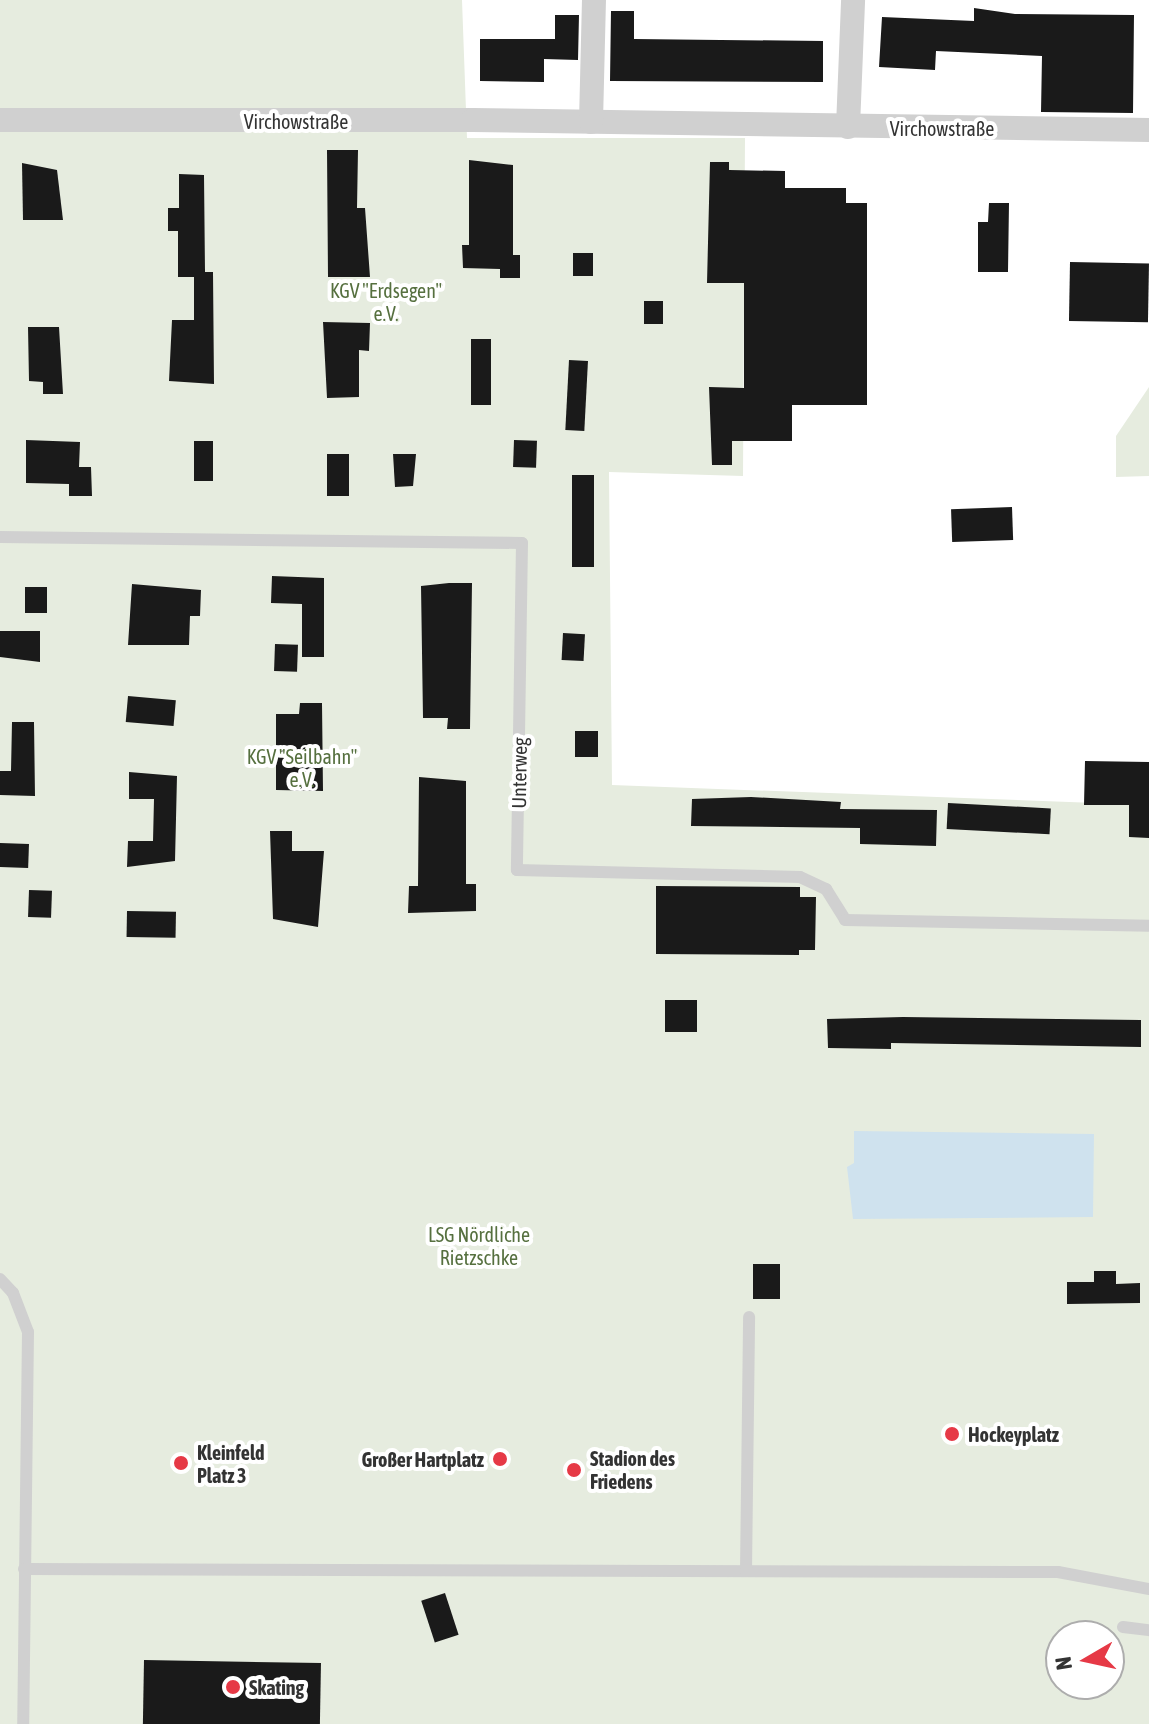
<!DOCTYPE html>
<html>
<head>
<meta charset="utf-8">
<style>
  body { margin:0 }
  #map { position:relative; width:1149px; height:1724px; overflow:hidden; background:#fff; font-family:"Asap Condensed",sans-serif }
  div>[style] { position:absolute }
  .green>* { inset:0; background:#e6ecdf }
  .water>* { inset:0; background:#cfe2ee }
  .building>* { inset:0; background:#1a1a1a; transform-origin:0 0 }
  .service>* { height:12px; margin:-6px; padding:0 6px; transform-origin:6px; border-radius:6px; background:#d0d0d0 }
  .minor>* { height:24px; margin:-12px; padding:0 12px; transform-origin:12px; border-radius:12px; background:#d0d0d0 }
  .dots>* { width:22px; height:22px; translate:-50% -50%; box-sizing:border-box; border:4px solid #fff; border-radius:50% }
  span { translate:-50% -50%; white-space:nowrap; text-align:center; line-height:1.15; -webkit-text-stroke:8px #fff; paint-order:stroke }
  .street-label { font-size:20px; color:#333 }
  .park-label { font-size:20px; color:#56703f }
  .poi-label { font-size:20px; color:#333; font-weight:700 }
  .left { translate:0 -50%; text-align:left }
  .right { translate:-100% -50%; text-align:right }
  .north { position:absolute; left:1045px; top:1620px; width:80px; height:80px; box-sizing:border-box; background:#fff; border:2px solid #adadad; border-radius:50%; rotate:261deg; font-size:22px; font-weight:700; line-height:32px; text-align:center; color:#333 }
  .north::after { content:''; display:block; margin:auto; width:28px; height:36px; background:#e63946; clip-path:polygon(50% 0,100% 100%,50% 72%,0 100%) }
</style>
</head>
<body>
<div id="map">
  <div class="green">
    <i style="clip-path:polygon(evenodd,0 0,462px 0,467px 138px,745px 138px,743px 476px,609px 472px,612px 785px,1149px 805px,1149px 1724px,0 1724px,0 0,1061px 1636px,1109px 1636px,1109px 1684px,1061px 1684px,1061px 1636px)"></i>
    <i style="clip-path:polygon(1149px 387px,1149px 476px,1116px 477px,1116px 436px)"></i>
  </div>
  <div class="water">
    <i style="clip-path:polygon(854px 1131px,1094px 1134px,1093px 1217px,853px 1219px,847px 1167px,854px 1163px)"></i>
  </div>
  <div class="building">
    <i style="clip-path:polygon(974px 8px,1015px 14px,1134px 15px,1133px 113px,1041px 112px,1042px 56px,936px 51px,935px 70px,879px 67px,882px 17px,974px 21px)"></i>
    <i style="clip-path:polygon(611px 11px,634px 11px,634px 39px,823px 41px,823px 82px,610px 81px)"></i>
    <i style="clip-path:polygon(555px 15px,579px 15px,578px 60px,544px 59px,544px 82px,480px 81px,480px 39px,555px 39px)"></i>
    <i style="clip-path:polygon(327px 150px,358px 150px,357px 208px,365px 208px,370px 277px,328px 277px)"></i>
    <i style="clip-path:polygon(469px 160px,513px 165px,513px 255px,520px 255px,520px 278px,500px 278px,500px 269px,463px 268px,462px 245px,469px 245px)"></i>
    <i style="clip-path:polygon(710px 162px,729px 162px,729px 170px,785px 171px,785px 188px,846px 188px,846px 203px,867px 203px,867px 405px,792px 405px,792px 441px,732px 441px,732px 465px,712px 465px,709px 387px,744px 388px,744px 283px,707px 283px)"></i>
    <i style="clip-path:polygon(22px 163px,57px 170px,63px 220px,23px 220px)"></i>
    <i style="clip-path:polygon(179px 174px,204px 175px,205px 272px,213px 272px,214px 384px,169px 381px,172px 320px,194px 320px,194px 277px,178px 277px,178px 231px,168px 231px,168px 208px,179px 208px)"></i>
    <i style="clip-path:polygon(989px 203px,1009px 203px,1008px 272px,978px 272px,978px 222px,988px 222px)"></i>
    <i style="left:573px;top:253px;width:20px;height:23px"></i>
    <i style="left:1070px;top:262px;width:79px;height:59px;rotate:1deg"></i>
    <i style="left:644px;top:301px;width:19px;height:23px"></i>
    <i style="clip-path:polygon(323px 322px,370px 323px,369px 351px,359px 350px,359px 397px,327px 398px)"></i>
    <i style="clip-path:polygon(28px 327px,59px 327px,63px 394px,43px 394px,43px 382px,29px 381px)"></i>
    <i style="left:471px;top:339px;width:20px;height:66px"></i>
    <i style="left:569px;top:360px;width:19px;height:70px;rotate:3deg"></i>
    <i style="clip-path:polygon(26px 440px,80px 442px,79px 467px,91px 467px,92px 496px,69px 496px,69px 484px,26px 483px)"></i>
    <i style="left:514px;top:440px;width:23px;height:27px;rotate:2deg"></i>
    <i style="left:194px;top:441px;width:19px;height:40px"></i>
    <i style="left:327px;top:454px;width:22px;height:42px"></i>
    <i style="clip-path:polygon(393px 454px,416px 454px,413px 486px,395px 487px)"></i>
    <i style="left:572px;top:475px;width:22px;height:92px"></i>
    <i style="left:1012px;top:507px;width:33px;height:61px;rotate:88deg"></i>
    <i style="clip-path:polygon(272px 576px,324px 578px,324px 657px,302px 657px,302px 604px,271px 603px)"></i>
    <i style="clip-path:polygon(449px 583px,472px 583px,470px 729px,447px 729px,448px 718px,423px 718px,421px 586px)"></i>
    <i style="clip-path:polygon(132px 584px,201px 590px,200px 616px,190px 616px,189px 645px,128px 645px)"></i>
    <i style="left:25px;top:587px;width:22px;height:26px"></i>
    <i style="clip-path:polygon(0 631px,40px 631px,40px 662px,0 657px)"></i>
    <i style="left:563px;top:633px;width:22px;height:27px;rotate:3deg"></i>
    <i style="left:275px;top:644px;width:23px;height:27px;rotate:2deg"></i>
    <i style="left:128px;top:696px;width:48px;height:26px;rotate:5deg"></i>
    <i style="clip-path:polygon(300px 703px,322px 703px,323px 791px,276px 790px,276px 714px,299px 714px)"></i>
    <i style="clip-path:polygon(12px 722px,34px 722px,35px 796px,0 795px,0 771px,11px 771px)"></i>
    <i style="left:575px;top:731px;width:23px;height:26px"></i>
    <i style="clip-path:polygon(1085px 761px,1149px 762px,1149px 838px,1129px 837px,1129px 805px,1084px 805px)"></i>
    <i style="clip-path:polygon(129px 772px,177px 776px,175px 861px,127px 867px,128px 841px,153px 841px,154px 799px,129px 799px)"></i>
    <i style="clip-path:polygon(419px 777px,466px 781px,466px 884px,476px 884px,476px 911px,408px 913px,409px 886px,418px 886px)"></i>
    <i style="clip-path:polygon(751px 797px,841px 802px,840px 809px,937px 810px,936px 846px,860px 844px,860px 828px,691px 826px,692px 799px)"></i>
    <i style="left:948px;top:803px;width:103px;height:26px;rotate:3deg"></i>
    <i style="clip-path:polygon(270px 831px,292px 831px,292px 851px,324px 851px,318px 927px,273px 919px)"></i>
    <i style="left:0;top:843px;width:29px;height:24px;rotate:2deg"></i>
    <i style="clip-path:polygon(656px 886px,800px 887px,800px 897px,816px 897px,815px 950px,799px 950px,799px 955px,656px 954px)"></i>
    <i style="left:29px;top:890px;width:23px;height:27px;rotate:2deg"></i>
    <i style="left:127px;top:911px;width:49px;height:26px;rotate:1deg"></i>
    <i style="left:665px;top:1000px;width:32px;height:32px"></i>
    <i style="clip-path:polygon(903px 1017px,1141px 1020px,1141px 1047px,891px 1043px,891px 1049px,828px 1048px,827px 1019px)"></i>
    <i style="left:753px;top:1264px;width:27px;height:35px"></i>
    <i style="clip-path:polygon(1094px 1271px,1116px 1271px,1116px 1284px,1140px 1283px,1140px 1303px,1067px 1304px,1067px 1282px,1094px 1282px)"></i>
    <i style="left:445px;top:1593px;width:44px;height:25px;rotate:72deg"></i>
    <i style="left:144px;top:1660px;width:177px;height:64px;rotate:1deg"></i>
  </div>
  <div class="service">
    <i style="left:0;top:537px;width:522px;rotate:0.66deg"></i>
    <i style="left:522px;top:543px;width:327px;rotate:90.9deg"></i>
    <i style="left:517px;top:870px;width:283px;rotate:1.4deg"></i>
    <i style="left:800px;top:877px;width:29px;rotate:25deg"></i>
    <i style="left:826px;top:889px;width:36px;rotate:58deg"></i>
    <i style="left:845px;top:920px;width:304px;rotate:1.1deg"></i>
    <i style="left:0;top:1279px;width:19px;rotate:47deg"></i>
    <i style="left:13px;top:1293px;width:42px;rotate:69deg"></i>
    <i style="left:28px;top:1332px;width:392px;rotate:90.7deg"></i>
    <i style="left:24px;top:1569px;width:1034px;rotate:0.17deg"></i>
    <i style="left:1058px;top:1572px;width:93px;rotate:10.6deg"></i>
    <i style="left:746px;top:1571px;width:254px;rotate:-89.3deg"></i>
    <i style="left:1123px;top:1627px;width:26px;rotate:7deg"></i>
  </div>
  <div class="minor">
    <i style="left:0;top:120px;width:473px"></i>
    <i style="left:473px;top:120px;width:676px;rotate:0.85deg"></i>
    <i style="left:591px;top:122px;width:122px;rotate:-88.6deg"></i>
    <i style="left:848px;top:127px;width:127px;rotate:-87.7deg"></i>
  </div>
  <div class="dots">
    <i style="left:952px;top:1434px;background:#e63946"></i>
    <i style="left:500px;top:1459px;background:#e63946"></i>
    <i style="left:181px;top:1463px;background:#e63946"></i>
    <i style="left:574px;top:1470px;background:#e63946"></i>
    <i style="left:233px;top:1687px;background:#e63946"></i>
  </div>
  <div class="street-label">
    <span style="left:296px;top:121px">Virchowstraße</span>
    <span style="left:942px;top:128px">Virchowstraße</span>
    <span style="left:519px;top:773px;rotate:-89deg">Unterweg</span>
  </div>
  <div class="park-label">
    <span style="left:386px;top:302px">KGV "Erdsegen"<br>e.V.</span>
    <span style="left:302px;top:768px">KGV "Seilbahn"<br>e.V.</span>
    <span style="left:479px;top:1246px">LSG Nördliche<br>Rietzschke</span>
  </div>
  <div class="poi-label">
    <span class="left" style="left:968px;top:1434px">Hockeyplatz</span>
    <span class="left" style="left:197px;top:1464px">Kleinfeld<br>Platz 3</span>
    <span class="left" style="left:590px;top:1470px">Stadion des<br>Friedens</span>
    <span class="right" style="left:484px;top:1459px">Großer Hartplatz</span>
    <span class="left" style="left:249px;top:1687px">Skating</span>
  </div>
  <div class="north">N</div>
</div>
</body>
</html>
